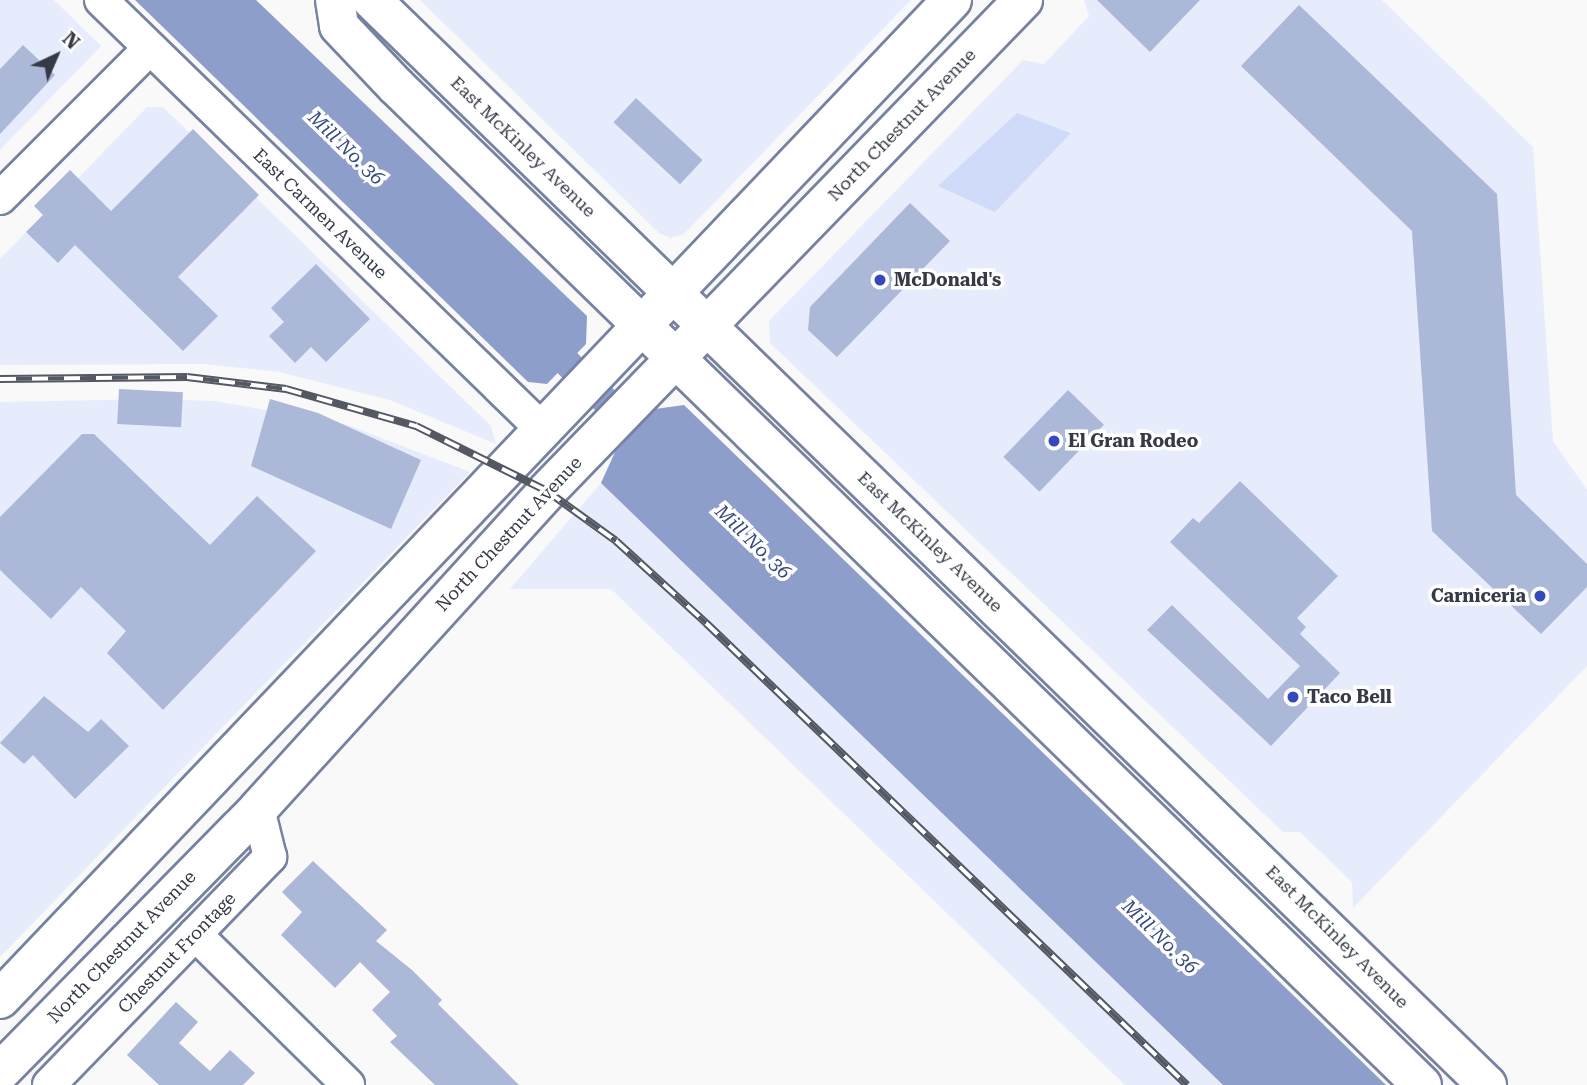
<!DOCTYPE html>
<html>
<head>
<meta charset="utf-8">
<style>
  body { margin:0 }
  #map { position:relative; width:1587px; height:1085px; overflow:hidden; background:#f9f9f9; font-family:"Roboto Serif",serif }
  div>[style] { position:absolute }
  .built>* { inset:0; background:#e6ecfc }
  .green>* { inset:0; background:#d0dbf9 }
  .water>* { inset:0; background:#8e9eca }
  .canal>* { height:28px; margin:-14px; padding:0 14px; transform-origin:14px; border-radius:14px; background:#8e9eca }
  .building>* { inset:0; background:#acb8d7; transform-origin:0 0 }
  .roads { filter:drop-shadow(2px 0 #7782a0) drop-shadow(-2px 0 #7782a0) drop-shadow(0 2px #7782a0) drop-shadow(0 -2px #7782a0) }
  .street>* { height:32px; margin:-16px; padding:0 16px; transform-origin:16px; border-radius:16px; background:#fff }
  .secondary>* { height:38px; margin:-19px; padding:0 19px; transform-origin:19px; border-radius:19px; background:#fff }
  .primary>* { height:38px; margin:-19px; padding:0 19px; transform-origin:19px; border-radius:19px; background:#fff }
  .rail>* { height:8px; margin-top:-4px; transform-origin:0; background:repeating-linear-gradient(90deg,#fff 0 16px,#545863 0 32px); box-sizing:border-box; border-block:2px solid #545863 }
  .dots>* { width:19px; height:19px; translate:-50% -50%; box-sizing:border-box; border:4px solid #fff; border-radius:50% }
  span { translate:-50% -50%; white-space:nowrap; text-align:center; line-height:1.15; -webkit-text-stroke:7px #fff; paint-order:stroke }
  .street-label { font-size:18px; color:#353a47 }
  .poi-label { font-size:18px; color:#353a47; font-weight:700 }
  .left { translate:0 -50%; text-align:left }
  .right { translate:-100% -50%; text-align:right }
  .water-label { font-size:19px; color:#384982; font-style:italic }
  .north { position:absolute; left:21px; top:21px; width:70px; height:70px; -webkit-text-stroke:5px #fff; paint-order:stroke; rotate:44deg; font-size:19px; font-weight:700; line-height:28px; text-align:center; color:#353a47 }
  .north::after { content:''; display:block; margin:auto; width:24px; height:32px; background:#353a47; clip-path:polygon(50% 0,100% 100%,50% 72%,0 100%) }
</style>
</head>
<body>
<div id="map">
  <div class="built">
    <i style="clip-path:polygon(0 0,54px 0,101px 46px,0 150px)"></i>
    <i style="clip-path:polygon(420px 0,911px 0,684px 234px,671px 238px,659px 233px)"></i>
    <i style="clip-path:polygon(1084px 0,1382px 0,1533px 147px,1553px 441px,1587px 490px,1587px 666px,1353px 908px,1352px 882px,1300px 832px,1283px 832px,770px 343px,769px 321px,1023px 60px,1044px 64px,1089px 16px)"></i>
    <i style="clip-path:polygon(147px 107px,163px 107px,491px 426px,496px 444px,390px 400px,279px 372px,204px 364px,0 365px,0 259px)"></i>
    <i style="clip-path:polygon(153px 399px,214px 401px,345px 424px,470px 472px,0 957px,0 402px)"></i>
    <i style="clip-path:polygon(601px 483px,1223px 1085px,1125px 1085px,611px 589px,510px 589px)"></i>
  </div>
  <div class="green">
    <i style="clip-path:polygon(1017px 113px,1071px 133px,995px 212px,938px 186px)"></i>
  </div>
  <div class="water">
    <i style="clip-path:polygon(135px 0,256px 0,587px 316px,586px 344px,547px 384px,528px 382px)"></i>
    <i style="clip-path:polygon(684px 405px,1386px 1085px,1223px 1085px,601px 483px,615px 452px,655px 409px)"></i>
  </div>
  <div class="canal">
    <i style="left:540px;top:336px;width:131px;rotate:44.7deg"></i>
  </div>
  <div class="building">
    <i style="clip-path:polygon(1097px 0,1200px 0,1150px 52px)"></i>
    <i style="clip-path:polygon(1299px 5px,1497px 194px,1516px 495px,1587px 564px,1587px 587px,1541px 634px,1432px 531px,1412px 231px,1241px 66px)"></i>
    <i style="clip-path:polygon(23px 45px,55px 75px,0 134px,0 69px)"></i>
    <i style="left:636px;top:98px;width:91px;height:33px;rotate:43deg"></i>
    <i style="clip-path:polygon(193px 129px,259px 195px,178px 277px,218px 316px,183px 351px,75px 245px,58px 263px,26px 232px,43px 215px,34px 206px,70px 170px,111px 211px)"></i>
    <i style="clip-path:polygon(910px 203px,950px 241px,837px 357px,808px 330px,810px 307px)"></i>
    <i style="clip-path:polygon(316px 264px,370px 319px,326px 362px,311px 347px,295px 363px,269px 336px,284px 322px,271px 308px)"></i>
    <i style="left:119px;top:389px;width:64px;height:35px;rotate:3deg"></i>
    <i style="left:1068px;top:390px;width:50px;height:93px;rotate:44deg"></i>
    <i style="clip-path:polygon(270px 399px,318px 413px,421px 460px,391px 529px,251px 466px)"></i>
    <i style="clip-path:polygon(82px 434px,94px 434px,210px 545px,257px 496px,316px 551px,163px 710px,107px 653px,126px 631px,81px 587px,51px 619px,0 570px,0 517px)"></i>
    <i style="clip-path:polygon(1240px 481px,1338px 576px,1297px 618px,1306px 627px,1300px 634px,1340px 673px,1271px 746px,1147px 630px,1172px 605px,1268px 699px,1300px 666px,1170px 542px,1193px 518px,1199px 523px)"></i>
    <i style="clip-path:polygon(44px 696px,88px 732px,101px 719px,129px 746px,75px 799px,33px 755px,24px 764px,0 743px)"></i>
    <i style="clip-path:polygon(313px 861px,387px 930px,376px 941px,412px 970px,442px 1000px,438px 1004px,519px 1085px,435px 1085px,390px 1042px,397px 1036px,372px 1010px,390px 992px,360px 962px,335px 988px,281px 935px,302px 912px,282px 892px)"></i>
    <i style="clip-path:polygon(176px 1002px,198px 1022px,179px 1043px,210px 1071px,230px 1050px,255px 1073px,243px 1085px,159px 1085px,127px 1055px)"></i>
  </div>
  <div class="roads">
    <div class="street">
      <i style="left:101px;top:0;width:612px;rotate:44.21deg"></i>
      <i style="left:0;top:198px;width:212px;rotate:-45deg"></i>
      <i style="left:195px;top:934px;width:215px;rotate:44.6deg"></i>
      <i style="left:49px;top:1085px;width:318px;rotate:-45.9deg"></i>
      <i style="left:270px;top:857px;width:49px;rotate:-104deg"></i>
    </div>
    <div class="secondary">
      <i style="left:0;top:999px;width:1380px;rotate:-46.38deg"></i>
      <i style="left:0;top:1072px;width:368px;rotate:-45.5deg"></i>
      <i style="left:258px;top:809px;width:430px;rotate:-47.7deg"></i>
      <i style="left:547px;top:491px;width:684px;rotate:-45.89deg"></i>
    </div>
    <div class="primary">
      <i style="left:335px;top:0;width:26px;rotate:81deg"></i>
      <i style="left:339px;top:26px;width:83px;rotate:46.5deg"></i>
      <i style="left:396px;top:86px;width:1432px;rotate:44.24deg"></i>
      <i style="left:372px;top:0;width:1556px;rotate:44.22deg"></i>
    </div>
  </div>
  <div class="rail">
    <i style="left:0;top:379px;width:187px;rotate:-0.6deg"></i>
    <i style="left:187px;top:377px;width:100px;rotate:6.9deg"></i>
    <i style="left:286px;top:389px;width:135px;rotate:15.9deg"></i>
    <i style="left:416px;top:426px;width:146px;rotate:26.4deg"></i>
    <i style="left:547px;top:491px;width:85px;rotate:35.9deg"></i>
    <i style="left:616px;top:541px;width:122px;rotate:42.3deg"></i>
    <i style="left:706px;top:623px;width:667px;rotate:43.85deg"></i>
  </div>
  <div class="dots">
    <i style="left:880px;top:280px;background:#3449bb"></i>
    <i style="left:1054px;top:441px;background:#3449bb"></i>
    <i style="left:1540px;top:596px;background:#3449bb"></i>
    <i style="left:1293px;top:697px;background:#3449bb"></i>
  </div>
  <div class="street-label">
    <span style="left:902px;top:125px;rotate:-46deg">North Chestnut Avenue</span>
    <span style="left:523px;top:147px;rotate:44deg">East McKinley Avenue</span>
    <span style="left:320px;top:214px;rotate:44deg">East Carmen Avenue</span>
    <span style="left:509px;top:534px;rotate:-47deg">North Chestnut Avenue</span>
    <span style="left:930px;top:542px;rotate:44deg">East McKinley Avenue</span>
    <span style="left:1337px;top:937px;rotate:45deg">East McKinley Avenue</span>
    <span style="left:122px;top:947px;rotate:-46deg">North Chestnut Avenue</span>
    <span style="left:177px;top:953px;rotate:-46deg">Chestnut Frontage</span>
  </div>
  <div class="poi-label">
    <span class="left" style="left:894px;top:280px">McDonald's</span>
    <span class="left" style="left:1068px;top:441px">El Gran Rodeo</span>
    <span class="right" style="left:1526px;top:596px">Carniceria</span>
    <span class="left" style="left:1307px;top:697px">Taco Bell</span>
  </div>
  <div class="water-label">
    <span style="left:346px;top:148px;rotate:44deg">Mill No. 36</span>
    <span style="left:753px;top:542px;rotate:44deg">Mill No. 36</span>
    <span style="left:1160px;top:937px;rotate:44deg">Mill No. 36</span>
  </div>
  <div class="north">N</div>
</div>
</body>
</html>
